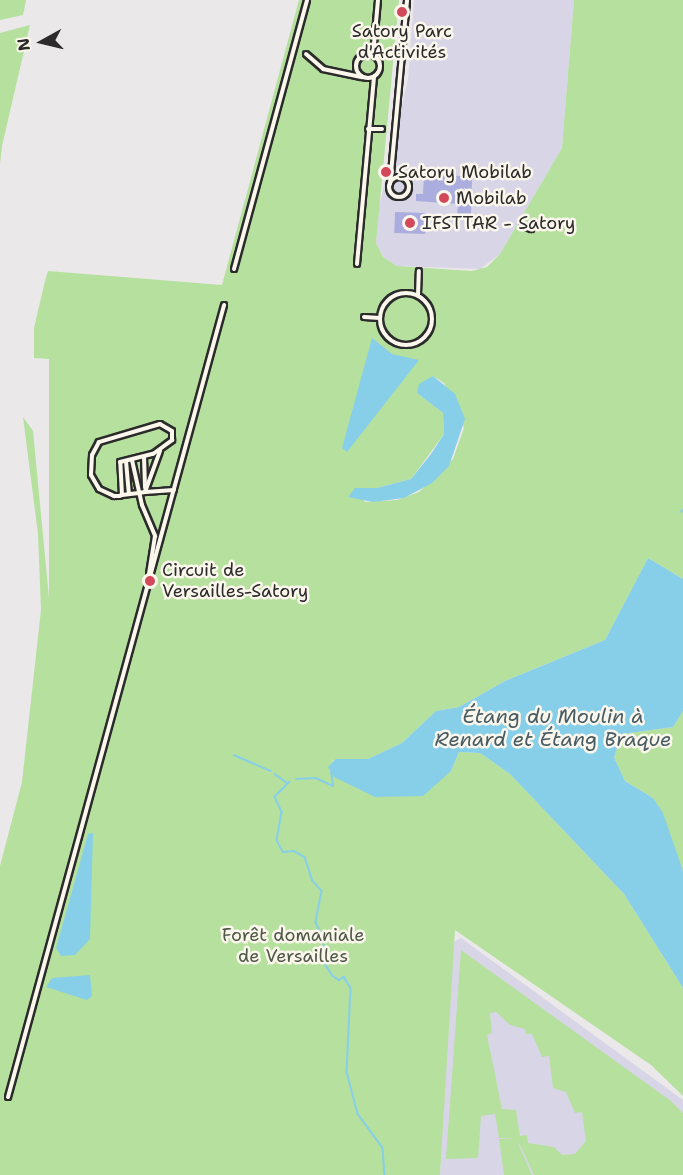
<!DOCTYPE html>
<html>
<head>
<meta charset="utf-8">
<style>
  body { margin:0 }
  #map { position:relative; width:683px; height:1175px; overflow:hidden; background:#ebe8e9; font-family:"Shantell Sans",sans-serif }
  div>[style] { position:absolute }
  .built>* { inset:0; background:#d8d6e6 }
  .green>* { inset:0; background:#b5e09e }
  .water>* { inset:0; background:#87cfe8 }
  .stream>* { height:1.5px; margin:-0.75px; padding:0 0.75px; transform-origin:0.75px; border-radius:0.75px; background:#87cfe8 }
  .building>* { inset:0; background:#aaadde; transform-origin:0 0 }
  .roads { filter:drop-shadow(2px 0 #2b2b2b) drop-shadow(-2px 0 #2b2b2b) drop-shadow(0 2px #2b2b2b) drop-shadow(0 -2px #2b2b2b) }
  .minor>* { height:4px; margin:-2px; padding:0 2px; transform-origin:2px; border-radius:2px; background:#fbf7ec }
  .minor>.ring { margin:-2px; padding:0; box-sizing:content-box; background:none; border:4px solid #fbf7ec; border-radius:50% }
  .dots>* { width:16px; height:16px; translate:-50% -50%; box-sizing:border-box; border:3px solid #fbf7ec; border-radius:50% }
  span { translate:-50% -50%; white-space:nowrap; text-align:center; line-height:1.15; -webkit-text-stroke:5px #fbf7ec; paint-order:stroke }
  .poi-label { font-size:18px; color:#2b2b2b }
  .left { translate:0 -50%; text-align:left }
  .park-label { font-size:18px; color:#4e5848 }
  .water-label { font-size:20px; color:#475c64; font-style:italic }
  .north { position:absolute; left:12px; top:12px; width:60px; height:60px; -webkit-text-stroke:4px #fbf7ec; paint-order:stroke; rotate:262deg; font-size:16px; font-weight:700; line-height:24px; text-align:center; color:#2b2b2b }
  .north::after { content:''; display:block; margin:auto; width:21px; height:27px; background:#2b2b2b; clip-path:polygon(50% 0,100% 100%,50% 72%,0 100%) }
</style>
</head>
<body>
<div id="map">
  <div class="built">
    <i style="clip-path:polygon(414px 0,574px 0,562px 148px,500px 254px,480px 269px,397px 266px,383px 257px,376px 243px,379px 207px,408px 79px)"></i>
    <i style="clip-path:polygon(461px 938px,683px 1100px,683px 1175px,440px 1175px,453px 942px)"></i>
  </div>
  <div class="green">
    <i style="clip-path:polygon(0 0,26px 0,23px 15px,0 20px)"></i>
    <i style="clip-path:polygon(evenodd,299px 0,399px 0,376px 243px,383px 257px,397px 266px,472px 271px,487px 267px,500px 254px,562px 148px,574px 0,683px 0,683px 579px,648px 558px,605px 640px,505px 681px,459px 707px,436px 711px,402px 743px,368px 759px,329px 761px,451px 771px,459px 752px,480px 753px,510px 774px,624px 894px,683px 988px,683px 1096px,651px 1065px,455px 930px,440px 1175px,0 1175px,0 866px,22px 782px,41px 610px,38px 534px,23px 417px,33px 431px,49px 598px,49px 359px,34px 358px,34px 328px,45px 281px,48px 271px,222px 285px,299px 0,433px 376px,444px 383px,464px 428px,453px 459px,419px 492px,397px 500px,365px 502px,355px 488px,377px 488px,411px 479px,444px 434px,443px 413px,417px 393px,433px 376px)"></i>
    <i style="clip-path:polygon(30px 25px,2px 146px,0 164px,0 33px)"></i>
    <i style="clip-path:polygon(683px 711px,683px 871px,653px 798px,625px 781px,614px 757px,622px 734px,673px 727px)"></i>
    <i style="clip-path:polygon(evenodd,461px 950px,671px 1101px,683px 1113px,683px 1175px,534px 1175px,521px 1147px,517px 1141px,532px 1175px,504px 1175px,499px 1139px,515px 1139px,499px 1138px,495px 1114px,481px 1116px,478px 1158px,446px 1159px,461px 950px,496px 1012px,510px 1025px,525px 1029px,526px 1034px,532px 1034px,542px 1057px,549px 1056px,553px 1088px,566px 1092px,575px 1113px,582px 1112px,586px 1141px,575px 1154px,562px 1155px,554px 1147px,528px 1143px,527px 1135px,520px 1136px,516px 1110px,502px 1109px,487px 1035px,492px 1033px,490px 1013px,496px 1012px)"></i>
  </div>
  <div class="water">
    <i style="clip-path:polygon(372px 338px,392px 354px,419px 360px,347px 452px,342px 448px)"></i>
    <i style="clip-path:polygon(433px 376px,455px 394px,465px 419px,449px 466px,432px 483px,404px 498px,373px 502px,348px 497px,355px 488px,377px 488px,411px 479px,431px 454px,444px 434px,443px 413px,417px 393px,419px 384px)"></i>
    <i style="clip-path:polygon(648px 558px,683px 579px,683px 711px,673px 727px,622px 734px,614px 757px,625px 781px,653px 798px,663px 813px,683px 871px,683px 988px,624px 894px,510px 774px,480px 753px,459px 752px,451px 771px,423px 796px,375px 797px,334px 777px,328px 767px,336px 759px,368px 759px,402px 743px,436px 711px,459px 707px,505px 681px,605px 640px)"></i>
    <i style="clip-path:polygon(93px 833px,90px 939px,75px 955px,61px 956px,56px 948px,88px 834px)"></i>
    <i style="clip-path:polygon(90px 975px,92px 996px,87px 1000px,46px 987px,52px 978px)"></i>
  </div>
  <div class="stream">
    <i style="left:681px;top:512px;width:3px;rotate:-45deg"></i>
    <i style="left:234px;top:755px;width:40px;rotate:23.4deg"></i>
    <i style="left:275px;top:774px;width:14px;rotate:36deg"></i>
    <i style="left:296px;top:779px;width:20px;rotate:-3deg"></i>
    <i style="left:316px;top:778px;width:19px;rotate:25deg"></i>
    <i style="left:333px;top:786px;width:14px;rotate:-98deg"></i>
    <i style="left:290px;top:782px;width:21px;rotate:135deg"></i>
    <i style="left:275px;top:797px;width:17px;rotate:65deg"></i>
    <i style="left:282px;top:812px;width:28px;rotate:100deg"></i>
    <i style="left:277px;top:840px;width:13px;rotate:63deg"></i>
    <i style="left:283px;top:852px;width:11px;rotate:-5deg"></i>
    <i style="left:294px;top:851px;width:13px;rotate:29deg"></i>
    <i style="left:305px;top:857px;width:25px;rotate:72deg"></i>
    <i style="left:313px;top:881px;width:13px;rotate:48deg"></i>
    <i style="left:322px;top:891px;width:32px;rotate:101deg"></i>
    <i style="left:316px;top:922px;width:22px;rotate:68deg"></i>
    <i style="left:324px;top:942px;width:20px;rotate:90deg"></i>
    <i style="left:324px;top:962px;width:15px;rotate:58deg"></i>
    <i style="left:332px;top:975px;width:9px;rotate:36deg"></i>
    <i style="left:339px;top:980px;width:6px;rotate:-31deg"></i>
    <i style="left:344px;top:977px;width:13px;rotate:58deg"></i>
    <i style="left:351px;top:988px;width:84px;rotate:92.7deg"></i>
    <i style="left:347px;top:1072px;width:43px;rotate:75.3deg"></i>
    <i style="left:358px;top:1114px;width:42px;rotate:53.7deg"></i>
    <i style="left:383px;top:1148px;width:27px;rotate:86deg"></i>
  </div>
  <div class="building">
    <i style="clip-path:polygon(424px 173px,472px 177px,471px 217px,457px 217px,458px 204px,416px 201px,416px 194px,423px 194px)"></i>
    <i style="left:395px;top:212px;width:31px;height:21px;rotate:2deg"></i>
  </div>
  <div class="roads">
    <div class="minor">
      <i class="ring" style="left:356px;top:54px;width:20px;height:20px"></i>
      <i style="left:306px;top:54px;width:23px;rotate:41deg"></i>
      <i style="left:323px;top:69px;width:40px;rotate:12deg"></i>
      <i style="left:373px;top:55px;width:55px;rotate:-84.8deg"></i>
      <i style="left:368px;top:129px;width:14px"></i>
      <i class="ring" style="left:389px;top:177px;width:16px;height:16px"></i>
      <i style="left:390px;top:184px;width:185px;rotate:-84.7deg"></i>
      <i style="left:522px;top:225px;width:10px;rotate:24deg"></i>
      <i style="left:357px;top:264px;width:188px;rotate:-84.8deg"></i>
      <i style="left:234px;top:269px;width:279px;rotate:-74.8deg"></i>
      <i class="ring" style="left:380px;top:293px;width:48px;height:48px"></i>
      <i style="left:418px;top:295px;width:24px;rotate:-88deg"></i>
      <i style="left:364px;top:317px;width:16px;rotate:4deg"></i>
      <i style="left:144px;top:457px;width:31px;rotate:88deg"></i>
      <i style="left:132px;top:460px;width:46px;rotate:77.5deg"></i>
      <i style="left:142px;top:505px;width:34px;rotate:67deg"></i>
      <i style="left:155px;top:536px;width:39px;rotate:99deg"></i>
      <i style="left:126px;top:461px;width:33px;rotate:85deg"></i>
      <i style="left:145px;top:492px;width:44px;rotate:-69.9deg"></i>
      <i style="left:122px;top:495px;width:33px;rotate:-93deg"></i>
      <i style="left:120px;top:462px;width:34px;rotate:-14deg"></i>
      <i style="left:153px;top:454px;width:24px;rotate:-36deg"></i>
      <i style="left:172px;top:440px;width:9px;rotate:-90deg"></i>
      <i style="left:172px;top:431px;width:14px;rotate:-150deg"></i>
      <i style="left:160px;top:424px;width:64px;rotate:163.6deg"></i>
      <i style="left:99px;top:442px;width:15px;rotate:118deg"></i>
      <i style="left:92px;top:455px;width:20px;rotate:93deg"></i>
      <i style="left:91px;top:475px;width:16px;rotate:60deg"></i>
      <i style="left:99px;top:489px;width:17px;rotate:25deg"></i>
      <i style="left:114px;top:496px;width:5px"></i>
      <i style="left:119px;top:496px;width:3px;rotate:-18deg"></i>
      <i style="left:122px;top:495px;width:17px;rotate:-7deg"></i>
      <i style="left:139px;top:493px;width:6px;rotate:-9deg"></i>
      <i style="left:145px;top:492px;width:29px;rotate:-4deg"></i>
      <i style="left:8px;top:1097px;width:821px;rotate:-74.74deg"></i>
    </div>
  </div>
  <div class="dots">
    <i style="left:402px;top:12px;background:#d1495b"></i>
    <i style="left:386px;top:172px;background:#d1495b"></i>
    <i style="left:444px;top:198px;background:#d1495b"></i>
    <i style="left:410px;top:223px;background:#d1495b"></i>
    <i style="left:150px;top:581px;background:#d1495b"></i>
  </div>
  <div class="poi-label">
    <span style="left:402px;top:42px">Satory Parc<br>d'Activités</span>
    <span class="left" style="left:398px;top:172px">Satory Mobilab</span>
    <span class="left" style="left:456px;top:198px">Mobilab</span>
    <span class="left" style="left:422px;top:223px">IFSTTAR - Satory</span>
    <span class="left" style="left:162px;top:581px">Circuit de<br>Versailles-Satory</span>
  </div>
  <div class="park-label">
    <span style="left:293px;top:946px">Forêt domaniale<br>de Versailles</span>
  </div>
  <div class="water-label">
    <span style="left:553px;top:728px">Étang du Moulin à<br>Renard et Étang Braque</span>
  </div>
  <div class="north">N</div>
</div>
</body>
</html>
